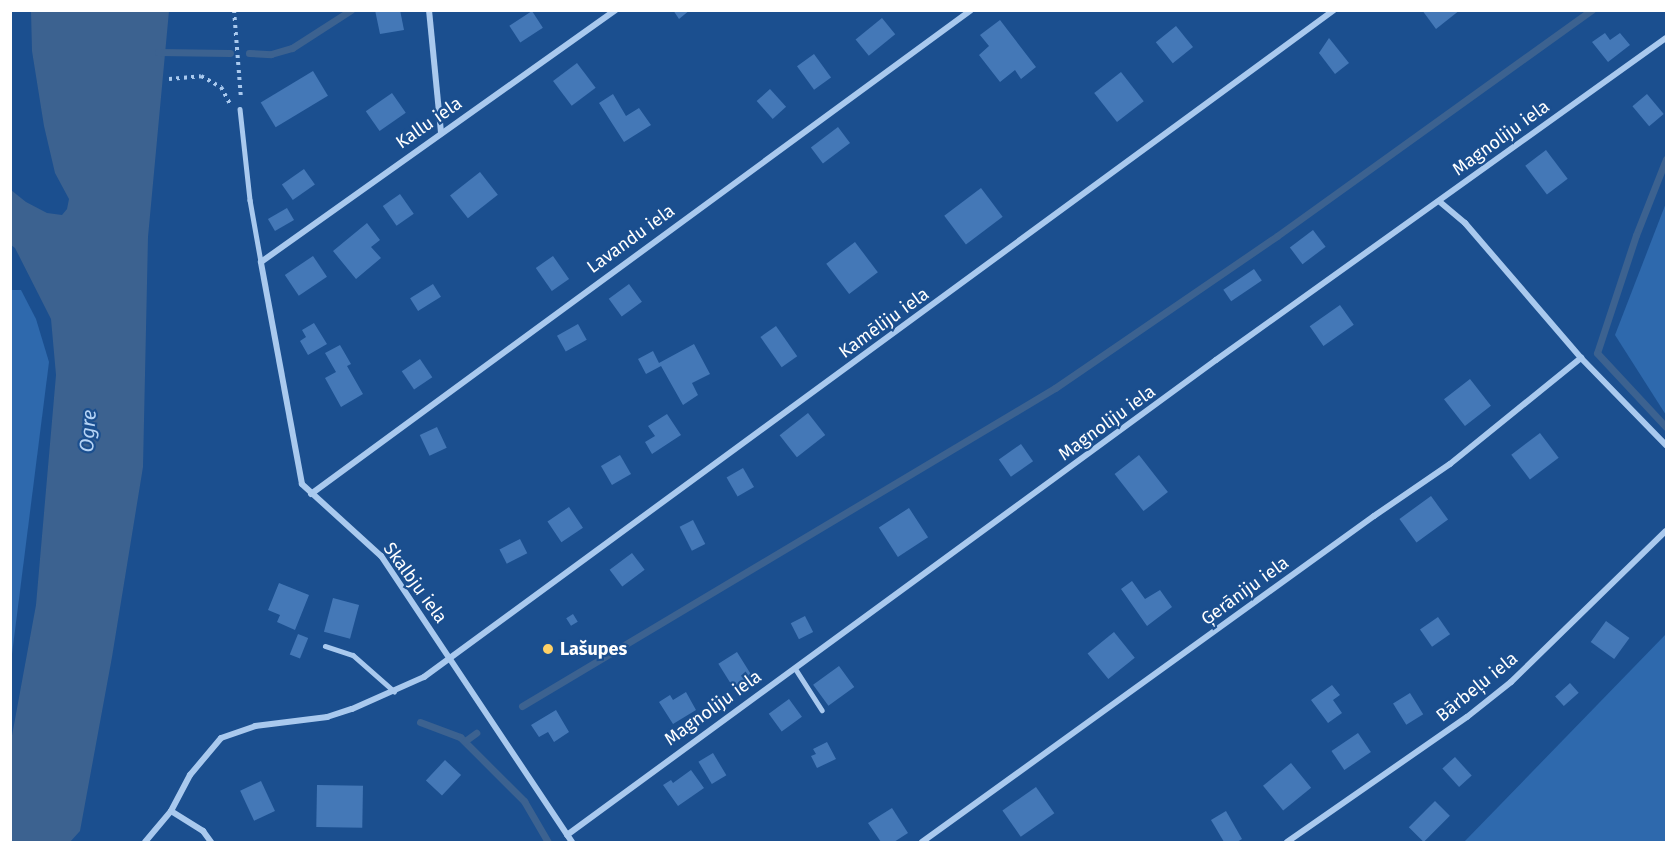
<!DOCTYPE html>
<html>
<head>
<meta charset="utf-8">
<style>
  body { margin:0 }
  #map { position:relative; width:1677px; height:853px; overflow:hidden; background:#1b4f8f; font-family:"Fira Sans",sans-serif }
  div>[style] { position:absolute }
  .green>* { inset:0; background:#2e69ad }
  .water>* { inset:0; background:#3c6290 }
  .stream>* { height:7px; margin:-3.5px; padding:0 3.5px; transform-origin:3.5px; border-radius:3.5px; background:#3c6290 }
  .building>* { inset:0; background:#4478b7; transform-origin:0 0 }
  .path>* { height:4px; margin-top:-2px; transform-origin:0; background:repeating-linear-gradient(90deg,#a9c9ee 0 3px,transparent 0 7.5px) }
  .lane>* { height:4.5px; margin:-2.25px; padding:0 2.25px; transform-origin:2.25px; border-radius:2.25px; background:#a9c9ee }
  .street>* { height:6px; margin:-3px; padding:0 3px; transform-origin:3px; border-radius:3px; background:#a9c9ee }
  .dots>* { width:16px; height:16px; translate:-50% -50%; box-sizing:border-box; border:3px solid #1b4f8f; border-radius:50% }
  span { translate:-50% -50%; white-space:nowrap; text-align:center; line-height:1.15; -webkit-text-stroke:4.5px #1b4f8f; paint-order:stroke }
  .street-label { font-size:18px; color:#fff }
  .poi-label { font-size:18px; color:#fff; font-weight:700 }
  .left { translate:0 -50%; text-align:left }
  .water-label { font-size:20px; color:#b5d3f5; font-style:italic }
  .frame { position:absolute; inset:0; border:12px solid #fff; pointer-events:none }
</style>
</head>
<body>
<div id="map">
  <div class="green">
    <i style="clip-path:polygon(1666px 203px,1666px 415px,1615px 335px)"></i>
    <i style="clip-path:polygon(11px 290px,21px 290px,36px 319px,49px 362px,11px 662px)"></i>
    <i style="clip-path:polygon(1666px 634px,1666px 842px,1464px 842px)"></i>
  </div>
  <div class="water">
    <i style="clip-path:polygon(31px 11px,169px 11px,148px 237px,143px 467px,112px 657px,80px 831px,70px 842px,10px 842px,11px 741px,36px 605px,56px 375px,51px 319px,15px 248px,11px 245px,11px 190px,26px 202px,47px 213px,62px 215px,67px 209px,69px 199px,55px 173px,44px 126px,32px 51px)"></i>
  </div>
  <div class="stream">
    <i style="left:158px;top:52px;width:72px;rotate:0.8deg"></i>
    <i style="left:249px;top:53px;width:22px;rotate:3deg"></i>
    <i style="left:271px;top:54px;width:22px;rotate:-16deg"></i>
    <i style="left:292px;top:48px;width:70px;rotate:-32.8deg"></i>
    <i style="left:1666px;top:159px;width:82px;rotate:111.5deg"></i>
    <i style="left:1636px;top:235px;width:124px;rotate:108.3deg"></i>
    <i style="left:1597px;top:353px;width:101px;rotate:47deg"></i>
    <i style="left:522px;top:706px;width:621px;rotate:-30.82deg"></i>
    <i style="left:1055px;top:388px;width:269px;rotate:-34.4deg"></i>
    <i style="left:1277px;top:236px;width:388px;rotate:-35.7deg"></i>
    <i style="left:420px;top:722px;width:43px;rotate:20.6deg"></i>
    <i style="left:460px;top:737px;width:91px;rotate:45deg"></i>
    <i style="left:524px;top:801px;width:48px;rotate:59.7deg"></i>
    <i style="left:465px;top:741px;width:14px;rotate:-36deg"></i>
  </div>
  <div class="building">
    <i style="clip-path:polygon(375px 10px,400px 10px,404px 30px,380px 34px)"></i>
    <i style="clip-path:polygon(673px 10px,690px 10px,679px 19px)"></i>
    <i style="clip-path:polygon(1422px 10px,1460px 10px,1436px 29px)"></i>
    <i style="left:532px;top:11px;width:20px;height:27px;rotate:57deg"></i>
    <i style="left:882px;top:18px;width:21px;height:34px;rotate:51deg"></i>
    <i style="clip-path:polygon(1000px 20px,1036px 67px,1021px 79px,1015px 70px,1000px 82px,979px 55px,989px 46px,980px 35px)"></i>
    <i style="left:1176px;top:26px;width:27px;height:26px;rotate:51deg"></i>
    <i style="clip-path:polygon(1605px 33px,1610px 40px,1620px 33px,1630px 45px,1608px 62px,1592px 42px)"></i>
    <i style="clip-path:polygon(1329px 38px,1349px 63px,1335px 74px,1319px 53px)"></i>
    <i style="left:814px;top:54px;width:29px;height:21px;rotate:54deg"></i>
    <i style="left:577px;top:63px;width:31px;height:30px;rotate:53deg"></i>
    <i style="left:313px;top:71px;width:29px;height:61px;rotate:59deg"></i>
    <i style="left:1121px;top:72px;width:37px;height:34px;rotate:52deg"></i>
    <i style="left:770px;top:89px;width:24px;height:18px;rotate:48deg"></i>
    <i style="left:392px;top:93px;width:24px;height:32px;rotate:55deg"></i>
    <i style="clip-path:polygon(613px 94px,626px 116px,639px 108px,651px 125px,624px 142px,599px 103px)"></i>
    <i style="left:1647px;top:94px;width:26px;height:19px;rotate:50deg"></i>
    <i style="left:838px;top:127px;width:20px;height:34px;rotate:53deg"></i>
    <i style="left:1546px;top:150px;width:36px;height:26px;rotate:53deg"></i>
    <i style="left:304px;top:169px;width:19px;height:27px;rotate:55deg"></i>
    <i style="left:480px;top:172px;width:29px;height:38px;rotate:52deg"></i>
    <i style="left:981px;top:188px;width:36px;height:46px;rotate:53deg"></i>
    <i style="left:400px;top:194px;width:24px;height:21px;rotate:55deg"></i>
    <i style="left:287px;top:208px;width:14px;height:22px;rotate:60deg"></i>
    <i style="clip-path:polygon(367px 223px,380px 240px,371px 247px,381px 258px,356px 279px,333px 251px)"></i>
    <i style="left:1313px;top:230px;width:21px;height:29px;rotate:53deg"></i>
    <i style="left:855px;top:242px;width:38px;height:36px;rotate:53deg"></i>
    <i style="left:313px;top:256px;width:25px;height:34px;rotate:56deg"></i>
    <i style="left:553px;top:256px;width:28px;height:21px;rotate:55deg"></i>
    <i style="left:1254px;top:269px;width:14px;height:37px;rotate:56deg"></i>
    <i style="left:433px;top:284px;width:15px;height:27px;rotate:58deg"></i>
    <i style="left:629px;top:284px;width:22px;height:25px;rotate:54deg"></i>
    <i style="left:1340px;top:305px;width:24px;height:37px;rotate:55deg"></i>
    <i style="clip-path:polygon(314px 323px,327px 344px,308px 355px,300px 341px,306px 337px,302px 330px)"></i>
    <i style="left:578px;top:324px;width:18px;height:24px;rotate:61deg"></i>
    <i style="left:776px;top:326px;width:37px;height:19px;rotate:55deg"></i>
    <i style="clip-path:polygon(694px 344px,710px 374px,692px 383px,698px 395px,683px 405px,661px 366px,646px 374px,638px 359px,653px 351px,659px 363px)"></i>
    <i style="clip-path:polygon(340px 345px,351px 364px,347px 366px,363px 394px,341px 407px,325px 378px,336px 372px,325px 353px)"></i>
    <i style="left:420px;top:359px;width:22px;height:22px;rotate:56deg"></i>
    <i style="left:1470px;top:379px;width:34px;height:33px;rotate:52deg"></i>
    <i style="left:808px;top:413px;width:28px;height:36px;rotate:52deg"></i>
    <i style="clip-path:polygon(667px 414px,681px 435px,652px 454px,645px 442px,655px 436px,648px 426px)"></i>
    <i style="left:437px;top:427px;width:23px;height:19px;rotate:65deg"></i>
    <i style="left:1540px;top:433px;width:31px;height:36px;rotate:53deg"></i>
    <i style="left:1021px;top:444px;width:21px;height:27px;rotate:55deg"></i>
    <i style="left:620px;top:455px;width:22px;height:22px;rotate:60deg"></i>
    <i style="left:1139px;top:455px;width:47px;height:31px;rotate:52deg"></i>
    <i style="left:743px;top:468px;width:22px;height:19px;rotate:60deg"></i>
    <i style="left:1431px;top:496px;width:29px;height:39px;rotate:54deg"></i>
    <i style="left:569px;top:507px;width:25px;height:26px;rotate:56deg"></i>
    <i style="left:909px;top:508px;width:35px;height:36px;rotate:57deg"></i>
    <i style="left:693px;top:520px;width:27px;height:15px;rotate:63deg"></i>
    <i style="left:520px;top:539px;width:16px;height:23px;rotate:63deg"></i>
    <i style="left:632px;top:553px;width:21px;height:28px;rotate:53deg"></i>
    <i style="clip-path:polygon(1132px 581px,1145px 599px,1160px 590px,1172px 607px,1147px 626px,1121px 589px)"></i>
    <i style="clip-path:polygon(279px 583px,309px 595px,295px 630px,277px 622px,280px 615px,268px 610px)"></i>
    <i style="left:333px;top:598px;width:27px;height:35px;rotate:15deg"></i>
    <i style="left:573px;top:614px;width:9px;height:8px;rotate:58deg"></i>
    <i style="left:805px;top:616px;width:18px;height:16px;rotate:63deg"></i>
    <i style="left:1438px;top:617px;width:21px;height:22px;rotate:55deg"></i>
    <i style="left:1606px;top:621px;width:29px;height:26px;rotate:36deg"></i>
    <i style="left:1114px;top:632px;width:33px;height:34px;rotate:51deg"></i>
    <i style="left:298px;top:634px;width:11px;height:22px;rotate:22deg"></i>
    <i style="left:737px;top:652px;width:28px;height:22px;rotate:58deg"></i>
    <i style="left:839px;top:666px;width:26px;height:32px;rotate:54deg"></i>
    <i style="left:1570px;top:683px;width:13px;height:20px;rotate:48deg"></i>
    <i style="clip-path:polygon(1332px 685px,1340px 695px,1333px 700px,1342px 713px,1328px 723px,1311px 700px)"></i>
    <i style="clip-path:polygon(686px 692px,696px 710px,673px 724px,659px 702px,670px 695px,673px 700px)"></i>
    <i style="left:1410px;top:693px;width:25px;height:20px;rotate:58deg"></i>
    <i style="left:789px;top:699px;width:22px;height:25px;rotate:54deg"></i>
    <i style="clip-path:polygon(556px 710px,569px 732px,554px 742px,548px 732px,539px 737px,531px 725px)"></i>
    <i style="left:1358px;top:733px;width:23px;height:32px;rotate:56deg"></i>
    <i style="clip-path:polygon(827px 742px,836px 759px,817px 768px,811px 756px,816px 754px,813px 749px)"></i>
    <i style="left:713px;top:753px;width:26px;height:17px;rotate:59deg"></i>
    <i style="left:1455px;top:757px;width:25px;height:17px;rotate:48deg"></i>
    <i style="left:445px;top:760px;width:22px;height:28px;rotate:43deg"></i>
    <i style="left:1291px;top:763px;width:32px;height:36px;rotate:51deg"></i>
    <i style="clip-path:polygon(691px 770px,704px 788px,678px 806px,663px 785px,671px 780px,673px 783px)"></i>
    <i style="left:261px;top:781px;width:33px;height:23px;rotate:65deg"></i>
    <i style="left:317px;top:785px;width:46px;height:42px;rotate:1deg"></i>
    <i style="left:1036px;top:787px;width:32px;height:41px;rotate:55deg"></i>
    <i style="left:1435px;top:801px;width:21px;height:37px;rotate:45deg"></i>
    <i style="clip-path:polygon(892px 808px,908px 833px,894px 842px,881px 842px,868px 823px)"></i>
    <i style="clip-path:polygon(1226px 811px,1242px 839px,1237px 842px,1224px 842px,1211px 820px)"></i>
  </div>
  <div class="path">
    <i style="left:234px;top:10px;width:89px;rotate:85.5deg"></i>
    <i style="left:169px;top:79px;width:32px;rotate:-5deg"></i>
    <i style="left:201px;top:76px;width:23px;rotate:29deg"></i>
    <i style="left:221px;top:87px;width:19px;rotate:62deg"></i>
  </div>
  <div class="lane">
    <i style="left:240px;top:109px;width:92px;rotate:83.7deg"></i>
    <i style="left:250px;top:200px;width:63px;rotate:79.9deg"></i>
    <i style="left:325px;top:646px;width:29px;rotate:18deg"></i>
    <i style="left:353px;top:655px;width:55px;rotate:41.3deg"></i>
    <i style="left:795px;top:668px;width:50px;rotate:57.3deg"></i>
  </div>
  <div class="street">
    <i style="left:429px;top:10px;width:124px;rotate:84.4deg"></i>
    <i style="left:1440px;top:202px;width:33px;rotate:40deg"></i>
    <i style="left:1465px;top:223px;width:178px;rotate:49.3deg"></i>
    <i style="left:1581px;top:358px;width:122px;rotate:45.7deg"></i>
    <i style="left:311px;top:494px;width:818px;rotate:-36.25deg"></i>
    <i style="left:171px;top:811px;width:38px;rotate:32deg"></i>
    <i style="left:203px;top:831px;width:14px;rotate:54deg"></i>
    <i style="left:567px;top:835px;width:804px;rotate:-36.2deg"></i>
    <i style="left:1216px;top:360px;width:553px;rotate:-35.59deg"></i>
    <i style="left:145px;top:842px;width:40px;rotate:-50deg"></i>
    <i style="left:171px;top:811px;width:41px;rotate:-62.2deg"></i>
    <i style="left:190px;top:775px;width:48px;rotate:-50deg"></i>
    <i style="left:221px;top:738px;width:36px;rotate:-19deg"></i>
    <i style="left:255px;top:726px;width:73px;rotate:-7.1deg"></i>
    <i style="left:327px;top:717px;width:26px;rotate:-18deg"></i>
    <i style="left:352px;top:709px;width:79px;rotate:-24deg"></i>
    <i style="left:424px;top:677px;width:1128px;rotate:-36.24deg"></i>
    <i style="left:572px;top:842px;width:344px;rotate:-123.7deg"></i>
    <i style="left:381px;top:556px;width:107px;rotate:-137.7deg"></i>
    <i style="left:302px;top:484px;width:226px;rotate:-100.5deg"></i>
    <i style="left:261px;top:262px;width:435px;rotate:-35.4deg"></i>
    <i style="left:922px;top:842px;width:557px;rotate:-35.8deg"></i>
    <i style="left:1374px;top:516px;width:92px;rotate:-34.4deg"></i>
    <i style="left:1450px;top:464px;width:169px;rotate:-39deg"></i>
    <i style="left:1287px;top:842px;width:219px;rotate:-34.8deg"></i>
    <i style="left:1467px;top:717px;width:56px;rotate:-38.5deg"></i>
    <i style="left:1511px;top:682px;width:216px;rotate:-44.3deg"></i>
  </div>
  <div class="dots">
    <i style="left:548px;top:649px;background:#ffd166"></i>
  </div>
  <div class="street-label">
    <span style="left:429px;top:123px;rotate:-35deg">Kallu iela</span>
    <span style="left:1501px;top:138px;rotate:-36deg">Magnoliju iela</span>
    <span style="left:631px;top:239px;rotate:-36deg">Lavandu iela</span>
    <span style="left:884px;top:323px;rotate:-36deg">Kamēliju iela</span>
    <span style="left:1107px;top:423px;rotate:-36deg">Magnoliju iela</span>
    <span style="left:415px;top:583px;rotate:54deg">Skalbju iela</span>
    <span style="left:1245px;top:591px;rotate:-36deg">Ģerāniju iela</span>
    <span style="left:1477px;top:687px;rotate:-39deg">Bārbeļu iela</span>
    <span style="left:713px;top:708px;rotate:-36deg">Magnoliju iela</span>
  </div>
  <div class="poi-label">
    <span class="left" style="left:560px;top:649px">Lašupes</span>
  </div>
  <div class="water-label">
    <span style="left:88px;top:431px;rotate:-86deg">Ogre</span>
  </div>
  <div class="frame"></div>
</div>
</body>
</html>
